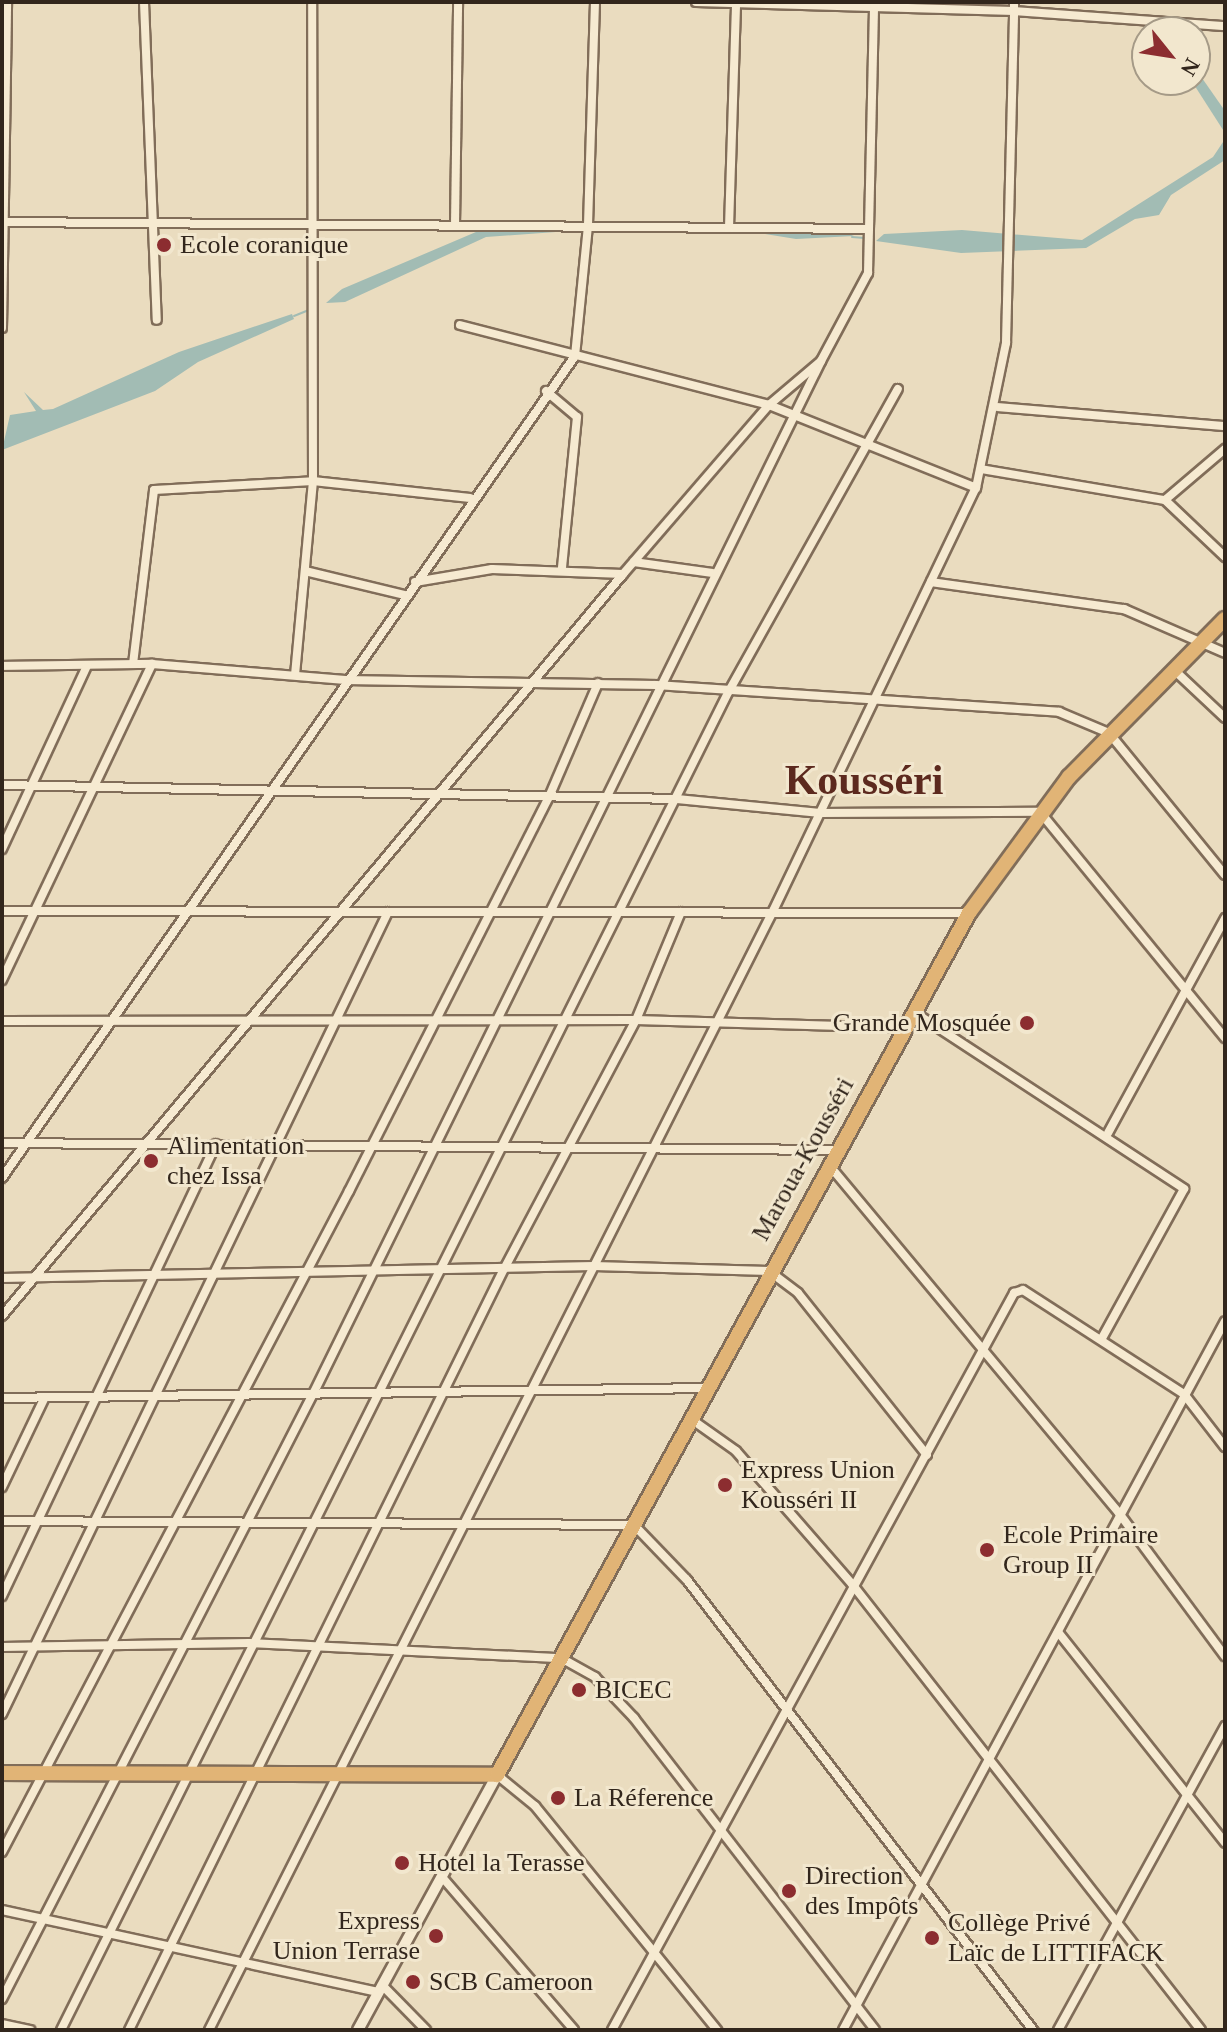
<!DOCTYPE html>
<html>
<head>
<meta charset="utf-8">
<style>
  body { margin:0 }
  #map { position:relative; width:1227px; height:2032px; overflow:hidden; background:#eadcbf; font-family:Georgia,serif }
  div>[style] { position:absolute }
  .water>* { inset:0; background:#a2bcb4 }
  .stream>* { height:2px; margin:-1px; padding:0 1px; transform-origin:1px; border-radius:1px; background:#a2bcb4 }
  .roads { filter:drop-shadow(2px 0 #816d59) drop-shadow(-2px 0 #816d59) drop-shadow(0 2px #816d59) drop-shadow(0 -2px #816d59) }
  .minor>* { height:8px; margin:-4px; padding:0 4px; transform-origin:4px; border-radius:4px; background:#f6ead1 }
  .tertiary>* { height:10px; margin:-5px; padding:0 5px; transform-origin:5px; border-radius:5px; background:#f6ead1 }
  .trunk>* { height:14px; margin:-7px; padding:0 7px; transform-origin:7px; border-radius:7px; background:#e1b476 }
  .dots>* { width:22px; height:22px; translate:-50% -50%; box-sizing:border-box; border:4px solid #f2e7ce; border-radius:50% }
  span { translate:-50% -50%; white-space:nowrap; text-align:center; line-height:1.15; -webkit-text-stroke:6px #f2e7ce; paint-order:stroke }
  .poi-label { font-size:26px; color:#32261c }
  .left { translate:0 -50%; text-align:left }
  .right { translate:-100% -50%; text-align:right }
  .street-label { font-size:26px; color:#32261c }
  .town-label { font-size:42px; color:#5c291e; font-weight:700 }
  .frame { position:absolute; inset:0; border:4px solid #32261c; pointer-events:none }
  .north { position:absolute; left:1131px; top:16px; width:80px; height:80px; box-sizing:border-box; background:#f2e7ce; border:2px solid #a59a87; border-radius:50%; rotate:120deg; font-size:22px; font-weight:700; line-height:32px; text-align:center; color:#32261c }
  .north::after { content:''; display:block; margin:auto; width:28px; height:36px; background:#8c2d30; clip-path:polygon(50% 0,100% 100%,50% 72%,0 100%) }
</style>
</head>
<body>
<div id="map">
  <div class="water">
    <i style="clip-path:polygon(1195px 68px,1225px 111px,1225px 133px,1191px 80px)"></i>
    <i style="clip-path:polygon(1225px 139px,1225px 160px,1171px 195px,1159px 215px,1135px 219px,1086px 248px,961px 253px,876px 241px,884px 234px,962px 230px,1082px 240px,1213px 157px)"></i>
    <i style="clip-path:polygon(483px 229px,583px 230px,486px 237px,345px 302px,326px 303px,342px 289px)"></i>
    <i style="clip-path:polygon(747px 231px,841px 231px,854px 236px,796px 239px)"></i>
    <i style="clip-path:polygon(292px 314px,294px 319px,198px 362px,155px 391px,2px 450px,10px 415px,36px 411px,24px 392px,43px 410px,53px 409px,179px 352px)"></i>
  </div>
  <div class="stream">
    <i style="left:728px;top:232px;width:21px;rotate:3deg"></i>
    <i style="left:852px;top:237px;width:13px;rotate:4deg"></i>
    <i style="left:294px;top:316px;width:18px;rotate:-22deg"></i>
  </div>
  <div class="roads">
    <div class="minor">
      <i style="left:144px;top:2px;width:318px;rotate:87.7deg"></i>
      <i style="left:696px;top:2px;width:318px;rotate:1.6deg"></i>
      <i style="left:1014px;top:11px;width:9px;rotate:-90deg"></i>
      <i style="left:2px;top:222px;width:867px;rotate:0.46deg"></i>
      <i style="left:455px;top:225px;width:223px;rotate:-89.2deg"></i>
      <i style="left:729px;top:228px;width:226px;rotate:-88.2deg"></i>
      <i style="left:460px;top:325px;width:319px;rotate:14.5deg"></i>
      <i style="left:769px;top:405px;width:223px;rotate:21.8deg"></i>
      <i style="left:2px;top:328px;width:326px;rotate:-89.1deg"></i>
      <i style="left:546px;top:391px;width:40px;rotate:40deg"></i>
      <i style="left:577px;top:417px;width:152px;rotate:95.7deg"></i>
      <i style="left:998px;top:407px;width:228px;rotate:4.8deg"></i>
      <i style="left:981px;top:469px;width:187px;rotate:9.6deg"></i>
      <i style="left:1165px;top:500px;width:83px;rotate:43.5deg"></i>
      <i style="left:1165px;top:500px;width:79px;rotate:-40.4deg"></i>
      <i style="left:634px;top:562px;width:79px;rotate:8deg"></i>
      <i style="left:305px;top:571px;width:103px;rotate:13.5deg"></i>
      <i style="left:415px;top:582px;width:78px;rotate:-9.6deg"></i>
      <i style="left:492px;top:569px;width:131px;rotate:2.2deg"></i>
      <i style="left:931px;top:582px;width:195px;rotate:8deg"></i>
      <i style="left:1124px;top:609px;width:110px;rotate:23.5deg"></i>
      <i style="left:133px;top:664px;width:175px;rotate:-83.1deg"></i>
      <i style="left:154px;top:490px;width:159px;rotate:-3.2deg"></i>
      <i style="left:313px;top:481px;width:158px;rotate:6.2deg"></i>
      <i style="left:2px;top:666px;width:150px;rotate:-0.8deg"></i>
      <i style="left:1173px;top:669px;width:71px;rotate:43.3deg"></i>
      <i style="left:295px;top:675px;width:195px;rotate:-84.7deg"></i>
      <i style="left:313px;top:481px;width:479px;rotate:-90.1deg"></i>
      <i style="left:2px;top:785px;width:675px;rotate:1.19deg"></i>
      <i style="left:677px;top:799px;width:144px;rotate:5.6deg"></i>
      <i style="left:820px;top:813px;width:220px;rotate:-0.3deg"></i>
      <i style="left:1040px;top:812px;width:292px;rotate:50.7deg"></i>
      <i style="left:2px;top:849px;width:202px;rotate:-65.1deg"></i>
      <i style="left:2px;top:911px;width:967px;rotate:0.12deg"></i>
      <i style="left:2px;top:980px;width:350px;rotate:-64.6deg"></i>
      <i style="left:152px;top:664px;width:194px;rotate:4.7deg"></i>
      <i style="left:345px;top:680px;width:311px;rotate:0.9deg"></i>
      <i style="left:656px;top:685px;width:404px;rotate:3.8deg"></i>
      <i style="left:1059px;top:712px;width:54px;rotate:22.8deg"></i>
      <i style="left:1109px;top:733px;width:183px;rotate:50.8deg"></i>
      <i style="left:914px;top:1012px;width:323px;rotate:33.2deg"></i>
      <i style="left:1184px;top:1189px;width:170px;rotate:118.8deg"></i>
      <i style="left:2px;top:1021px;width:634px;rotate:-0.09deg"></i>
      <i style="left:636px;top:1020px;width:265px;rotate:1.7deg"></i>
      <i style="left:1108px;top:1133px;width:245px;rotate:-61.4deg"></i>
      <i style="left:2px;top:1143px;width:834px;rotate:0.48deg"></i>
      <i style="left:829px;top:1165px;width:453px;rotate:50.2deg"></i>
      <i style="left:1119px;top:1513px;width:178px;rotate:53.5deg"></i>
      <i style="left:2px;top:1178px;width:1002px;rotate:-55.12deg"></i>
      <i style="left:575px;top:356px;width:132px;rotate:-84.3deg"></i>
      <i style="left:588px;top:225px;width:223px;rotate:-88.2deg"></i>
      <i style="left:2px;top:1278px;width:592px;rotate:-1.16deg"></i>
      <i style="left:594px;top:1266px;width:175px;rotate:1.6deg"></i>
      <i style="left:769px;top:1271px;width:36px;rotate:37deg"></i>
      <i style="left:798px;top:1293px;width:207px;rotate:51.5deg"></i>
      <i style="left:2px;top:1316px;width:968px;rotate:-50.07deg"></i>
      <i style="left:623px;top:574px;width:223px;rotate:-49.2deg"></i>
      <i style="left:769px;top:405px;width:68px;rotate:-40.2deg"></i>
      <i style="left:821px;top:361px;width:100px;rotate:-61.9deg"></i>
      <i style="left:868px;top:273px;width:271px;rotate:-88.7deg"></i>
      <i style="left:2px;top:1398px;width:706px;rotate:-0.81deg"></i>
      <i style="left:691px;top:1419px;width:55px;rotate:35.4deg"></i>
      <i style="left:736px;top:1451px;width:176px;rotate:48.9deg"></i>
      <i style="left:852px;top:1584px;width:566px;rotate:51.96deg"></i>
      <i style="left:2px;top:1487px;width:98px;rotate:-64.5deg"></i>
      <i style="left:2px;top:1521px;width:632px;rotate:0.36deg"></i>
      <i style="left:634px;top:1525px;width:76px;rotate:46.1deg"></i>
      <i style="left:687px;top:1580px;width:568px;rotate:52.44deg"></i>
      <i style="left:2px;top:1596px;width:500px;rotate:-64.66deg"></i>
      <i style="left:1058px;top:1632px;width:269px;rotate:51.6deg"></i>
      <i style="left:2px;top:1647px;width:247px;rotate:-0.9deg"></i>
      <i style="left:249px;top:1643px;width:312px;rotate:2.8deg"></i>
      <i style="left:561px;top:1658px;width:39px;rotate:29deg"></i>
      <i style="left:595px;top:1677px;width:57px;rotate:46.4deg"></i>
      <i style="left:634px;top:1718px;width:394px;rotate:52.3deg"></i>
      <i style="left:2px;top:1714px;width:890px;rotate:-64.3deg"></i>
      <i style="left:497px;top:1775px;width:49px;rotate:39.2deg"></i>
      <i style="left:535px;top:1806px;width:289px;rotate:50.9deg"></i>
      <i style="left:2px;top:1852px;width:747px;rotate:-62.3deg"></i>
      <i style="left:349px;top:1191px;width:442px;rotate:-63.1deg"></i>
      <i style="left:549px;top:797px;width:124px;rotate:-66.7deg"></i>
      <i style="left:442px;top:1877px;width:202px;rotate:49.2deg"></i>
      <i style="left:2px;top:1910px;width:386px;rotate:12.3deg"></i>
      <i style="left:382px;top:1985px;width:63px;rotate:45.6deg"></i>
      <i style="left:2px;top:1999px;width:682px;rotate:-62.8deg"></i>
      <i style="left:314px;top:1392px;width:1149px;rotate:-63.81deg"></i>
      <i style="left:2px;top:2024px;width:29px;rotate:12deg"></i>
      <i style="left:61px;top:2030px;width:1496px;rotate:-63.49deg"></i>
      <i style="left:729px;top:691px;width:346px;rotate:-60.8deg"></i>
      <i style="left:129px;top:2030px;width:848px;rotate:-63.77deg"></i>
      <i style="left:504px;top:1269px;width:282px;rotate:-62.1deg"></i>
      <i style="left:636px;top:1020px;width:117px;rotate:-67.4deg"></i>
      <i style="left:209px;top:2030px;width:1253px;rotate:-63.25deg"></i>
      <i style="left:773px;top:911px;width:469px;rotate:-64.4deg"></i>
      <i style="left:976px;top:488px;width:148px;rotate:-78.3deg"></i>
      <i style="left:1006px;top:343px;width:332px;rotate:-88.6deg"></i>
      <i style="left:1014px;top:11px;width:212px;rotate:4.1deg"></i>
      <i style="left:612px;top:2030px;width:840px;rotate:-61.39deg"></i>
      <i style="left:1014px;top:1293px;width:9px;rotate:-18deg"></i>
      <i style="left:1023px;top:1290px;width:192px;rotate:32.9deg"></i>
      <i style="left:1184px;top:1394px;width:67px;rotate:52.3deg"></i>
      <i style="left:843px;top:2030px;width:805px;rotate:-61.68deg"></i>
      <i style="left:1058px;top:2030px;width:347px;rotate:-61.2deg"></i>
    </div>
    <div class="tertiary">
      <i style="left:358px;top:2030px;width:290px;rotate:-61.4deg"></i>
    </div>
    <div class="trunk">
      <i style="left:2px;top:1773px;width:495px;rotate:0.2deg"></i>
      <i style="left:497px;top:1775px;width:983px;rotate:-61.3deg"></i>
      <i style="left:969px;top:913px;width:169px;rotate:-53.7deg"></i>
      <i style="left:1069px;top:777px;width:222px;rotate:-45.4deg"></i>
    </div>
  </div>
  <div class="dots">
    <i style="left:164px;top:245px;background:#8c2d30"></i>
    <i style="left:1027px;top:1023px;background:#8c2d30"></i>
    <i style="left:151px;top:1161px;background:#8c2d30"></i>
    <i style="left:725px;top:1485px;background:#8c2d30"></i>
    <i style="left:987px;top:1550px;background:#8c2d30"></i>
    <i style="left:579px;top:1690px;background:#8c2d30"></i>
    <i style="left:558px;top:1798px;background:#8c2d30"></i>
    <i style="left:402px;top:1863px;background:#8c2d30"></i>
    <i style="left:789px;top:1891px;background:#8c2d30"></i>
    <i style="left:436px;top:1936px;background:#8c2d30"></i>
    <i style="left:932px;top:1938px;background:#8c2d30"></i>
    <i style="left:413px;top:1982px;background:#8c2d30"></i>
  </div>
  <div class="poi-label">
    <span class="left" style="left:180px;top:245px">Ecole coranique</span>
    <span class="right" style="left:1011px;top:1023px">Grande Mosquée</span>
    <span class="left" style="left:167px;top:1161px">Alimentation<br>chez Issa</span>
    <span class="left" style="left:741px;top:1485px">Express Union<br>Kousséri II</span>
    <span class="left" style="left:1003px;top:1550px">Ecole Primaire<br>Group II</span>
    <span class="left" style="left:595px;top:1690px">BICEC</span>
    <span class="left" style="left:574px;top:1798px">La Réference</span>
    <span class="left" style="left:418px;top:1863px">Hotel la Terasse</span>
    <span class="left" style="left:805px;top:1891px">Direction<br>des Impôts</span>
    <span class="right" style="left:420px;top:1936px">Express<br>Union Terrase</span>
    <span class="left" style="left:948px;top:1938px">Collège Privé<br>Laïc de LITTIFACK</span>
    <span class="left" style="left:429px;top:1982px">SCB Cameroon</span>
  </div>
  <div class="street-label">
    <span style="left:803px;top:1159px;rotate:-61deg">Maroua-Kousséri</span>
  </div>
  <div class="town-label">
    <span style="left:864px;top:780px">Kousséri</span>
  </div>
  <div class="frame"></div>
  <div class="north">N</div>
</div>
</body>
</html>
